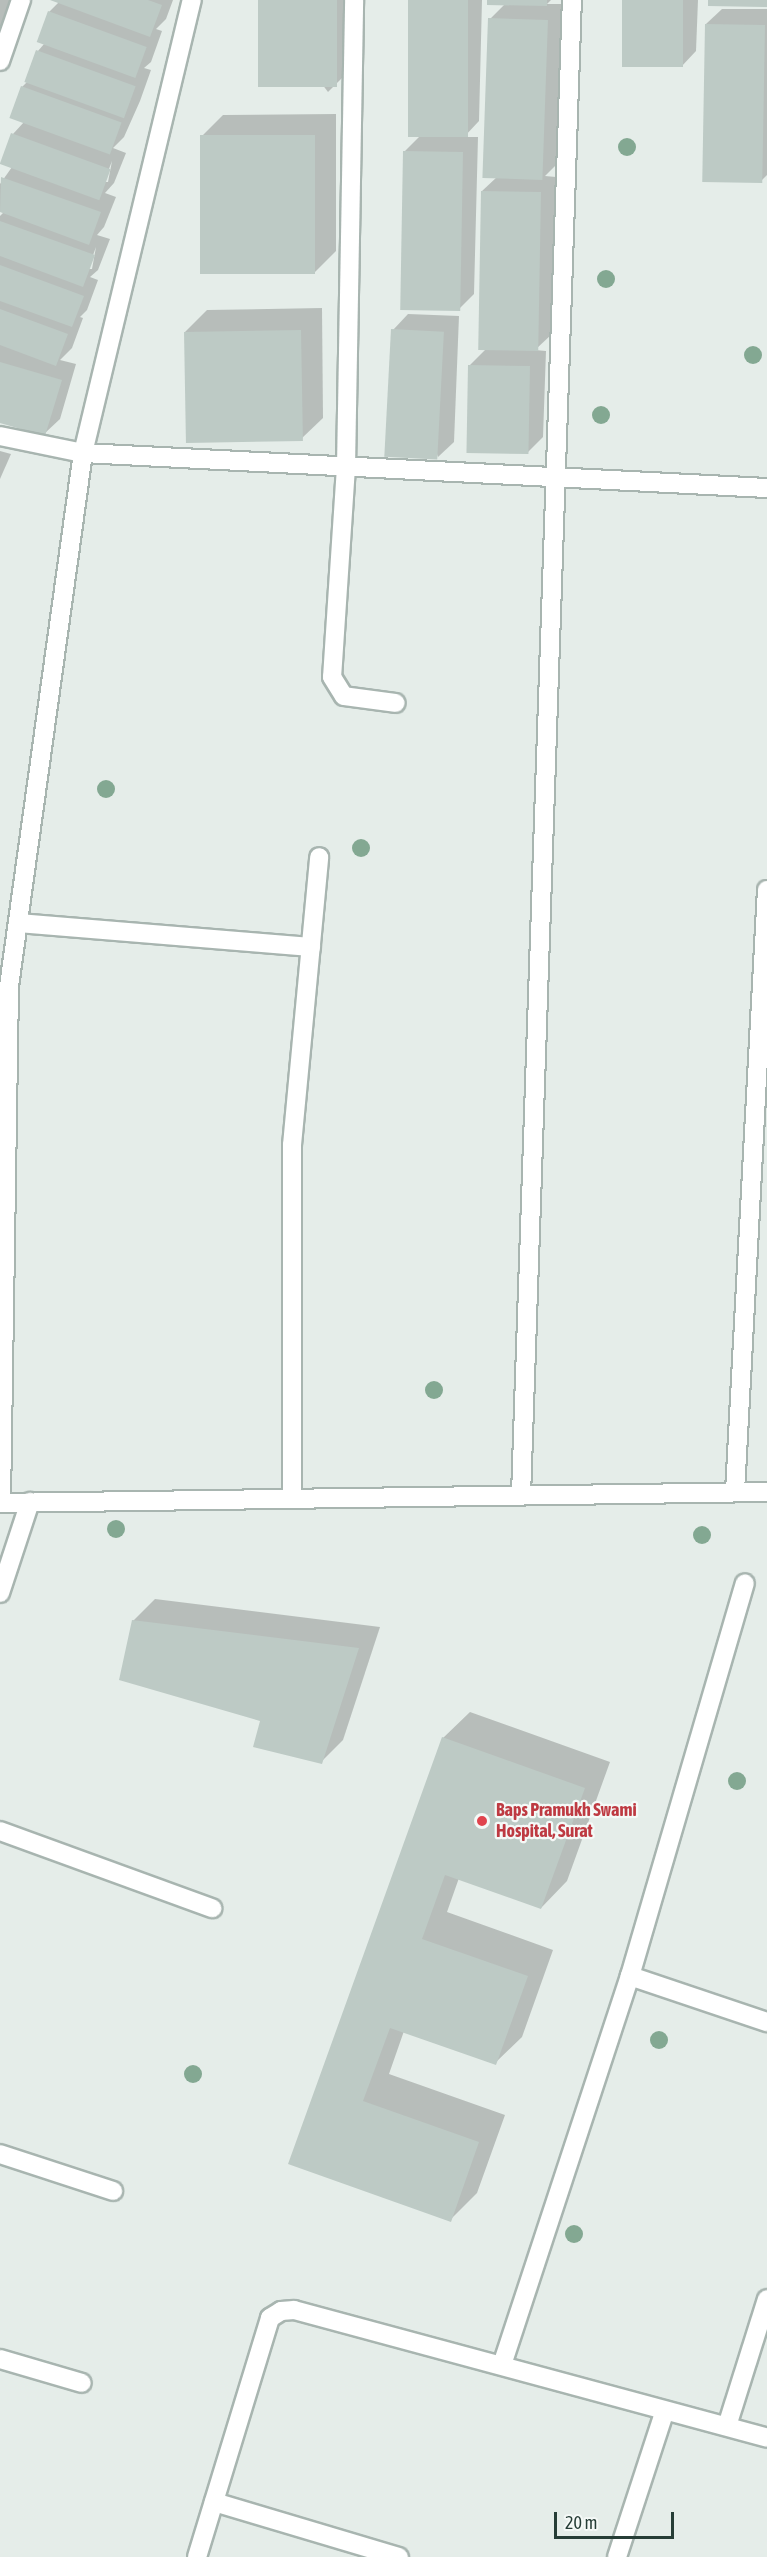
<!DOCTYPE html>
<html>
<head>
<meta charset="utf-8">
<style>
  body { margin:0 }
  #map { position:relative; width:767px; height:2557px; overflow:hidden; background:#e5ede9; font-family:"Asap Condensed",sans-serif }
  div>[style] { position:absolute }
  .shadow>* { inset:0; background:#0003 }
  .building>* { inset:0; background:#bdcac5; transform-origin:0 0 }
  .roads { filter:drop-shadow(2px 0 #a8b5b0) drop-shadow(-2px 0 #a8b5b0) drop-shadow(0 2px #a8b5b0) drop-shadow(0 -2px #a8b5b0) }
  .service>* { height:18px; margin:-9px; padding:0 9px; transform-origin:9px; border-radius:9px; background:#fff }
  .minor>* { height:18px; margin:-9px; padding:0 9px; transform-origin:9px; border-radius:9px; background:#fff }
  .trees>* { width:18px; height:18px; margin:-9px; border-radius:50%; background:#83a892 }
  .dots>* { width:16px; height:16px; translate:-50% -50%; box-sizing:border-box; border:3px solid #f5f9f7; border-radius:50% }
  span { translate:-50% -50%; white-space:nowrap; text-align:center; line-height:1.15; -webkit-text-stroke:4.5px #f5f9f7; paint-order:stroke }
  .health-label { font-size:18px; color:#be3a42; font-weight:700 }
  .left { translate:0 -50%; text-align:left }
  .scale { position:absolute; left:554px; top:2512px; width:120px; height:27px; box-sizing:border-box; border:3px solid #263d36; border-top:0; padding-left:8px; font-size:18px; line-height:21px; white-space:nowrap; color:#263d36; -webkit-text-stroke:4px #f5f9f7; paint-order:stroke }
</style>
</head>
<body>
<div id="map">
  <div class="shadow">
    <i style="clip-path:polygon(0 0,21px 0,0 64px)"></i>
    <i style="clip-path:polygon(evenodd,54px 0,173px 0,166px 19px,156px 29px,162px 31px,151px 62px,144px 68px,151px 70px,140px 101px,124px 137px,113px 148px,126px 153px,114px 183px,105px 193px,116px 197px,104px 227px,97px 235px,110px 239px,98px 270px,90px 277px,98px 280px,87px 310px,80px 317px,83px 318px,72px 348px,60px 360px,76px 364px,60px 419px,44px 434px,0 421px,0 216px,4px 212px,0 211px,0 184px,12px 167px,13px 134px,24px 122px,22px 87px,28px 81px,38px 51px,44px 44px,49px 12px,59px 2px,54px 0,112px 161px,108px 182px,104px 182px,112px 161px,54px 0,96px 247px,92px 269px,88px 269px,96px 247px)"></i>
    <i style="clip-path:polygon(259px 0,365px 0,360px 60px,328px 92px)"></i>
    <i style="clip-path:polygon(410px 0,482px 0,479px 121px,464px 137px,478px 137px,474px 294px,458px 310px,404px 152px,420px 136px)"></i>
    <i style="clip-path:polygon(488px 0,551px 0,547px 4px,563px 4px,559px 162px,545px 176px,556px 177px,552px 334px,535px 350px,546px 351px,543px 437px,527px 453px,470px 365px,486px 349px,482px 191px,497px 177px,490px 19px,505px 4px)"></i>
    <i style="clip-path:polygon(624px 0,698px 0,696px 51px,681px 67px)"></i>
    <i style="clip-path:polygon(722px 9px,767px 9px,767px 175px,760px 182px,706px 24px)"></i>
    <i style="clip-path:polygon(336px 114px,336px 251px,314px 273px,201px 137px,223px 115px)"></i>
    <i style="clip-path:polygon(322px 308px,323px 418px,301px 439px,185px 332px,207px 310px)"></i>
    <i style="clip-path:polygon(408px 314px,459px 316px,454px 442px,438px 457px,393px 330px)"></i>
    <i style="clip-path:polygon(0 451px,11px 454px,0 479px)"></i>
    <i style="clip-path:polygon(155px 1599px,380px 1627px,343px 1740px,321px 1762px,261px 1719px,133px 1621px)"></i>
    <i style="clip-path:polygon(470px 1712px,610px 1762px,567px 1881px,541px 1908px,459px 1878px,447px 1912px,553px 1950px,522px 2037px,495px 2063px,404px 2031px,389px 2074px,505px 2115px,477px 2193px,450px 2220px,290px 2163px,443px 1738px)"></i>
  </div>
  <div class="building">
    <i style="clip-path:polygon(50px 0,148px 0,162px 5px,150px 37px)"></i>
    <i style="left:258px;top:0;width:79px;height:87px"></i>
    <i style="left:408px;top:0;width:60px;height:137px"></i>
    <i style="clip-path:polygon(487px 0,547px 0,547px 6px,487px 5px)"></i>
    <i style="left:622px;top:0;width:61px;height:67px"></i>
    <i style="clip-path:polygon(708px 0,767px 0,767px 7px,708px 6px)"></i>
    <i style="left:48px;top:11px;width:105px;height:33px;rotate:20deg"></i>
    <i style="left:488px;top:18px;width:60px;height:160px;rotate:2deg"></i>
    <i style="left:705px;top:24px;width:60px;height:158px;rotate:1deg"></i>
    <i style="left:36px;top:50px;width:106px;height:34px;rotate:20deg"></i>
    <i style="left:21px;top:86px;width:107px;height:34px;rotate:20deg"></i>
    <i style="left:11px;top:133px;width:106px;height:33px;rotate:20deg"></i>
    <i style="left:315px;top:135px;width:139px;height:115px;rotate:90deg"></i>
    <i style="left:403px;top:151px;width:60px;height:159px;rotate:1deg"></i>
    <i style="clip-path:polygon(1px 177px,101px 212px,89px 245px,0 212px)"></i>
    <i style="left:481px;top:191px;width:60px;height:159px;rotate:1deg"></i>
    <i style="clip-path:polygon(0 221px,95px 255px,83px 287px,0 256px)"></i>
    <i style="clip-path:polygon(0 265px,84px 296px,72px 327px,0 301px)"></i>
    <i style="clip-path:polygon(0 309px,68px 334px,56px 366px,0 345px)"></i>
    <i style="left:391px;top:329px;width:53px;height:128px;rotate:3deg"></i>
    <i style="left:301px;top:330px;width:111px;height:117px;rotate:89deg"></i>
    <i style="clip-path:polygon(0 362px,62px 380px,45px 436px,0 423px)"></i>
    <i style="left:468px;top:365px;width:62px;height:88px;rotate:1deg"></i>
    <i style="clip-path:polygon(132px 1620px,359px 1648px,322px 1764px,253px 1747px,260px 1721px,119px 1680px)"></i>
    <i style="clip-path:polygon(442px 1737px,585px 1788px,541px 1909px,445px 1875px,422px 1939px,528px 1976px,496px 2065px,390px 2028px,363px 2101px,479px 2142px,451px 2222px,288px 2164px)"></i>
  </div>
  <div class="roads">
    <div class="service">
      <i style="left:346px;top:467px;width:210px;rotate:93.8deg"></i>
      <i style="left:332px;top:677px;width:22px;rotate:58deg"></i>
      <i style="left:344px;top:696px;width:52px;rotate:7.7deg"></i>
    </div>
    <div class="minor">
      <i style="left:0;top:61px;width:65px;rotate:-71deg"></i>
      <i style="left:0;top:436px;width:85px;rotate:11.6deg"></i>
      <i style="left:83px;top:453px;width:685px;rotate:2.93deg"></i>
      <i style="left:346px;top:467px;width:467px;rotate:-89deg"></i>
      <i style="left:18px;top:923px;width:294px;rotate:4.7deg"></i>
      <i style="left:735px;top:1492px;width:603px;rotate:-86.96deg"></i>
      <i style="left:521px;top:1495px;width:1496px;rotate:-88.05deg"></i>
      <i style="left:292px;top:1499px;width:354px;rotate:-90deg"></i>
      <i style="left:292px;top:1145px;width:289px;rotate:-84.6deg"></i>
      <i style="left:0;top:1503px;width:767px;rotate:-0.82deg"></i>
      <i style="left:1px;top:1503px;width:517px;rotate:-89.11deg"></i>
      <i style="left:9px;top:986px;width:538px;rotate:-82.1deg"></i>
      <i style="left:83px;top:453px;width:466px;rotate:-76.5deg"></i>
      <i style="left:0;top:1593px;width:96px;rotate:-71.8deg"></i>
      <i style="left:0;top:1831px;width:226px;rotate:20deg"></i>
      <i style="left:630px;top:1976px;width:145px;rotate:18.6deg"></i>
      <i style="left:0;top:2154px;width:119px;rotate:18.1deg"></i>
      <i style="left:0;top:2359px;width:85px;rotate:16.3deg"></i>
      <i style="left:502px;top:2365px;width:410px;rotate:-71.8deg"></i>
      <i style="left:630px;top:1976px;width:409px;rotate:-73.7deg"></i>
      <i style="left:727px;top:2426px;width:133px;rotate:-72.5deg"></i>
      <i style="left:214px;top:2502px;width:193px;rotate:16.6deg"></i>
      <i style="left:197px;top:2557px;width:250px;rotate:-73deg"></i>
      <i style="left:270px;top:2318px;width:13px;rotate:-32deg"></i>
      <i style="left:281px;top:2311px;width:13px;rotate:-4deg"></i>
      <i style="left:294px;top:2310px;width:490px;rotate:15.1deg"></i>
      <i style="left:617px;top:2557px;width:151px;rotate:-71.9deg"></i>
    </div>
  </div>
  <div class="trees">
    <i style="left:627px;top:147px"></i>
    <i style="left:606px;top:279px"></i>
    <i style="left:753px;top:355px"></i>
    <i style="left:601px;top:415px"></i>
    <i style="left:106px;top:789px"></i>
    <i style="left:361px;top:848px"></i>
    <i style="left:434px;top:1390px"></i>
    <i style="left:116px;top:1529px"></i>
    <i style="left:702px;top:1535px"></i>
    <i style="left:737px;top:1781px"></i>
    <i style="left:659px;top:2040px"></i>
    <i style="left:193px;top:2074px"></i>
    <i style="left:574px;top:2234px"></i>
  </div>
  <div class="dots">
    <i style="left:482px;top:1821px;background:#e0444e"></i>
  </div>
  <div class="health-label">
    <span class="left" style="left:496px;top:1821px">Baps Pramukh Swami<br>Hospital, Surat</span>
  </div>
  <div class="scale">20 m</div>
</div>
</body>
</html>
